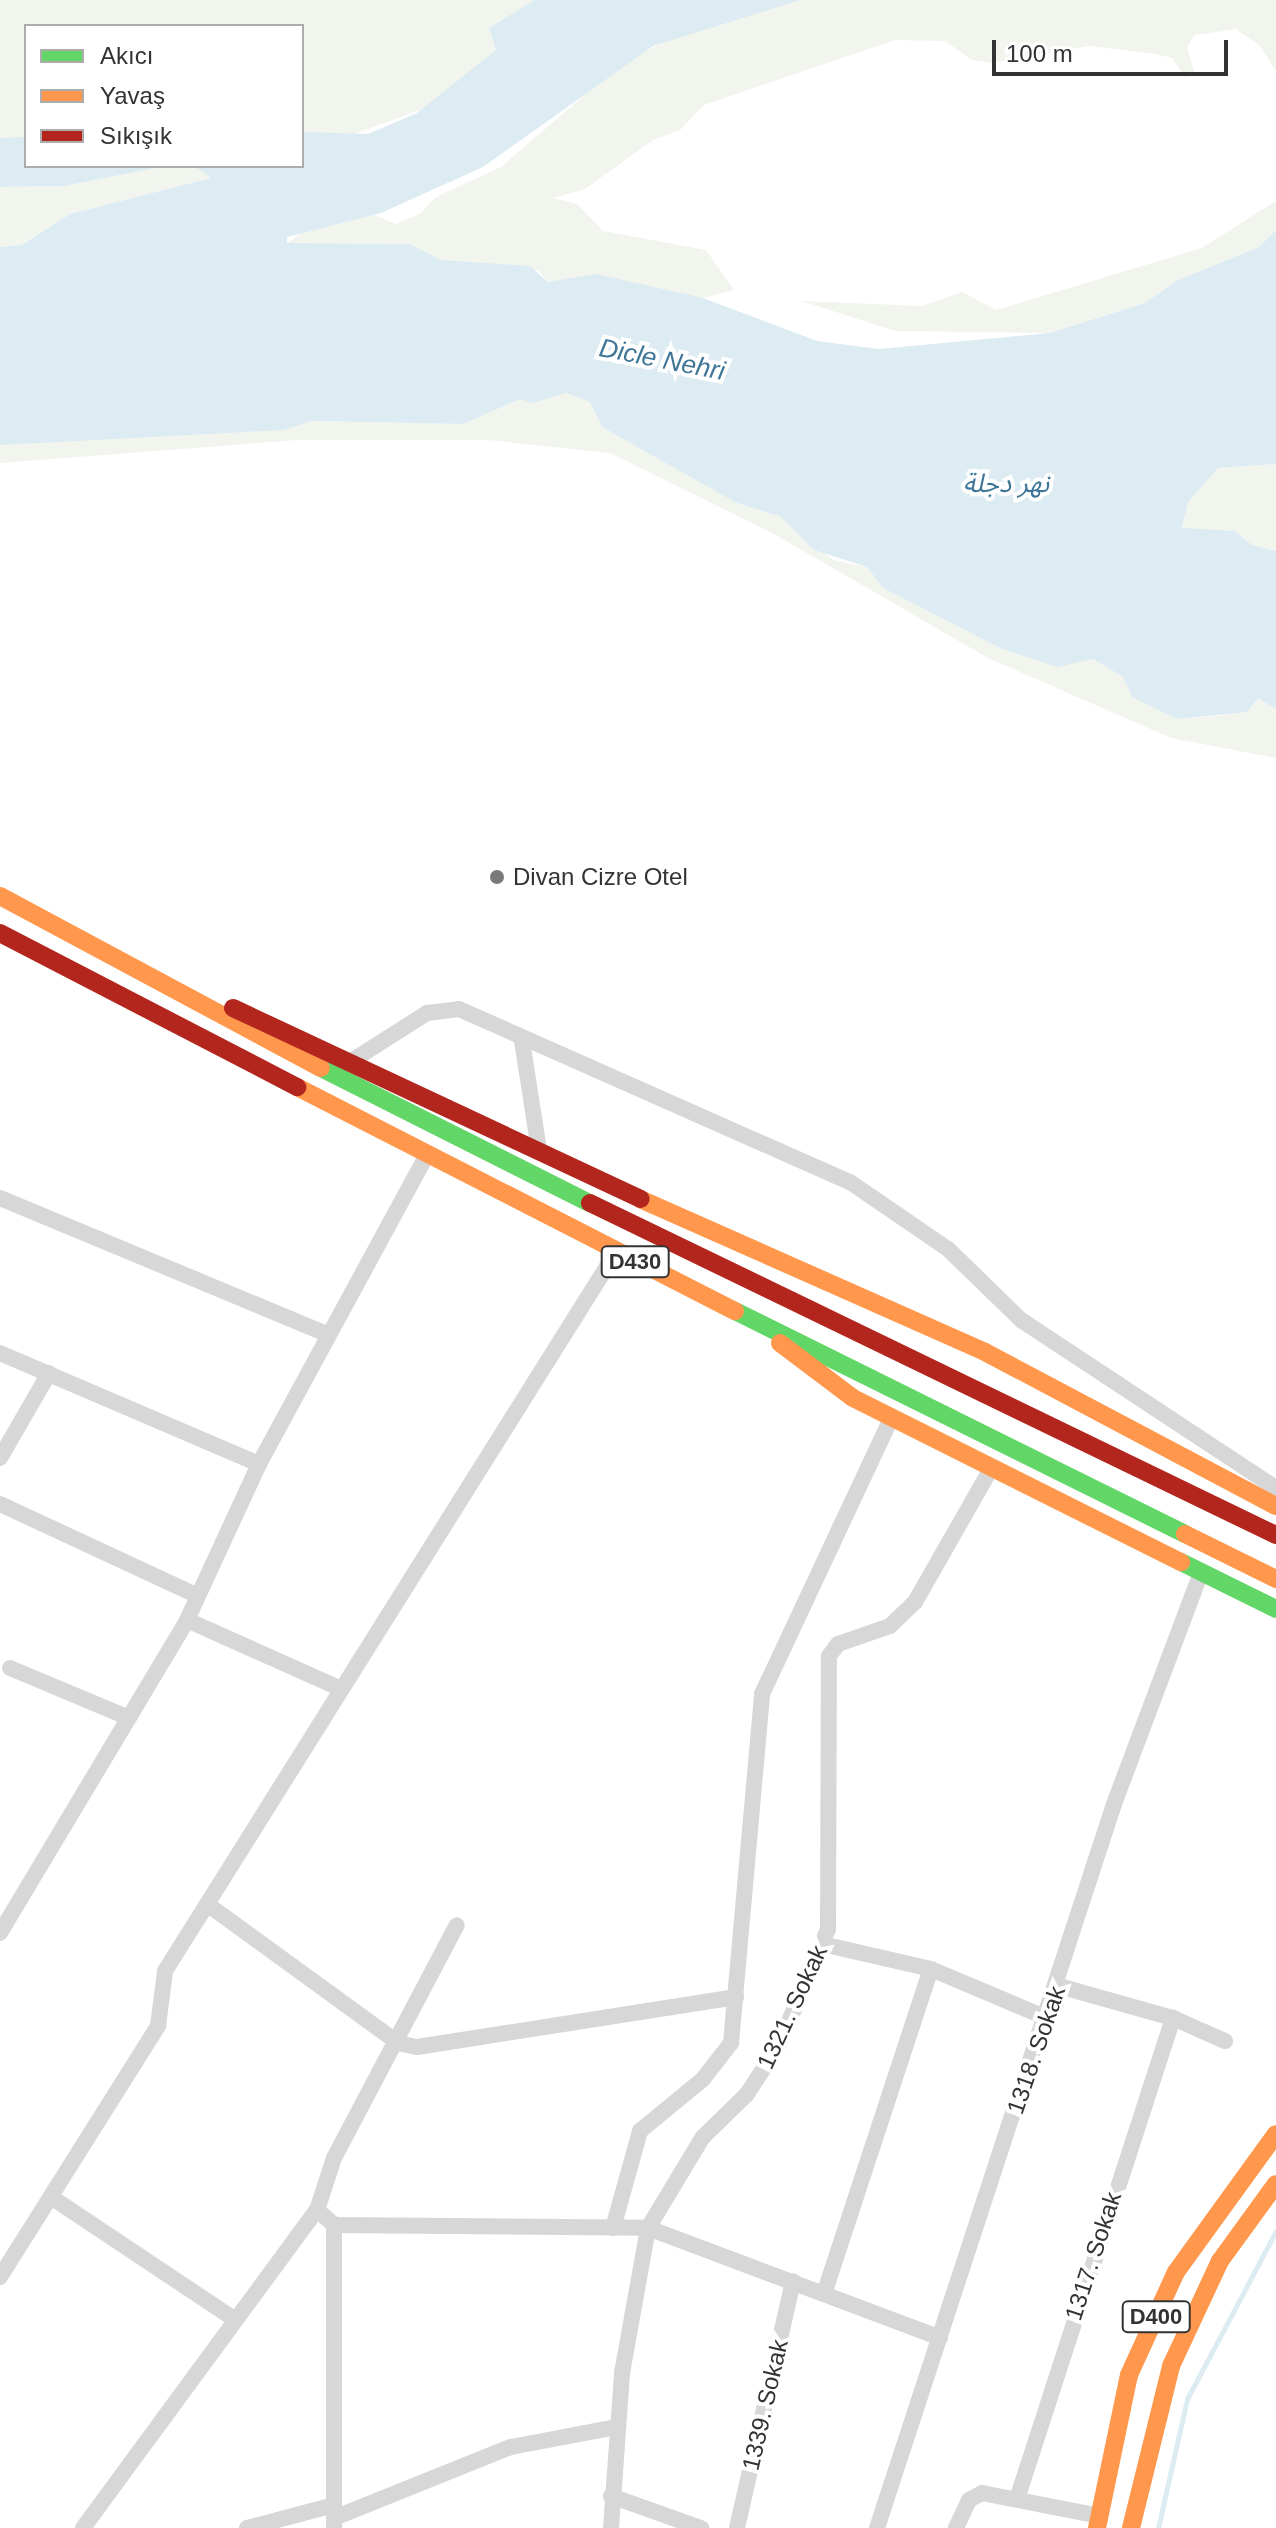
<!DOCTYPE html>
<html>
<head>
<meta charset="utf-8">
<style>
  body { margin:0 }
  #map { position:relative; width:1276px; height:2528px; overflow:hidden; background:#fff; font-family:Helvetica,"Noto Sans Arabic",sans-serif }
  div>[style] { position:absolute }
  .green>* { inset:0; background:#f1f5ed }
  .water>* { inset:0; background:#ddebf3 }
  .stream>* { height:5px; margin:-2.5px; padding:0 2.5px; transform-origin:2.5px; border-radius:2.5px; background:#ddebf3 }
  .street>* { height:16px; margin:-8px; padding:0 8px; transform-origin:8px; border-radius:8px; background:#d7d7d7 }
  .fast>* { height:18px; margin:-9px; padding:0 9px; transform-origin:9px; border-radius:9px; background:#63d668 }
  .slow>* { height:18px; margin:-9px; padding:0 9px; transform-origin:9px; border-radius:9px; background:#ff974d }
  .jam>* { height:18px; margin:-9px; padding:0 9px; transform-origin:9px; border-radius:9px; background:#b3261e }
  .dots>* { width:22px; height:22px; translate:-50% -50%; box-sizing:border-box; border:4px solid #fff; border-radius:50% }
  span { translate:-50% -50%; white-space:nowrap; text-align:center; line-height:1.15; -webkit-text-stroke:8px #fff; paint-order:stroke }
  .shield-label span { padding:2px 6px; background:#fff; border:2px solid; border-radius:6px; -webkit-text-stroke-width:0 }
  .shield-label { font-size:22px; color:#333; font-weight:700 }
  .poi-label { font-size:24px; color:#333 }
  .left { translate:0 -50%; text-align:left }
  .street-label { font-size:24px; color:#333 }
  .water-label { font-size:26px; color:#3f7597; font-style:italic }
  .legend { position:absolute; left:24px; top:24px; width:280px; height:144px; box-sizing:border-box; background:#fff; border:2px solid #adadad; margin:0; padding:10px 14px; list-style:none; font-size:24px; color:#333 }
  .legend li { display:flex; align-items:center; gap:16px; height:40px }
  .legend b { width:40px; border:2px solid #adadad }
  .scale { position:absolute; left:992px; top:40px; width:236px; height:36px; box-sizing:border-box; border:4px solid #333; border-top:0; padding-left:10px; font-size:24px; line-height:28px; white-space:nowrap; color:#333; -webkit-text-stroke:6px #fff; paint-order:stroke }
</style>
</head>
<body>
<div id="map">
  <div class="green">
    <i style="clip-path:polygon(0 0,534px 0,489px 28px,496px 50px,431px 106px,343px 138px,302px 132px,302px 26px,26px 26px,26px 137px,19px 139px,0 138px)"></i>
    <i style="clip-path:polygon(800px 0,1276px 0,1276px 71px,1260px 46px,1236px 29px,1195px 35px,1187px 47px,1194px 71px,1186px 78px,1172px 58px,1156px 54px,1089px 46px,992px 63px,972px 60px,945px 41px,895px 40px,704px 105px,680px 130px,653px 140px,585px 189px,553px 198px,577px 204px,603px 231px,706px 250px,734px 290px,703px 298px,586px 277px,548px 282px,538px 270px,440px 260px,410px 244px,287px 243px,308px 229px,374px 215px,396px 224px,421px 213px,436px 197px,501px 167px,625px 60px,693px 29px)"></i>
    <i style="clip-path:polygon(166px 166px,194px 166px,211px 178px,70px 214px,20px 245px,0 247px,0 187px,64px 186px)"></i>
    <i style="clip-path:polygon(1276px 201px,1276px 230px,1260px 247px,1176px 281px,1145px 303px,1050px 333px,895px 331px,802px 301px,922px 306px,962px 292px,996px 310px,1202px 248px)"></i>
    <i style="clip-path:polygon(566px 393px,590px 402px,602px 427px,736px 502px,781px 517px,833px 560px,867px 567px,883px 588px,1002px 649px,1050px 664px,1093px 659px,1123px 677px,1132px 697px,1179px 719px,1225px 715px,1258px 698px,1276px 709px,1276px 758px,1171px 738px,988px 658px,774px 534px,610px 453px,488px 440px,297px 440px,0 463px,0 445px,122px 434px,255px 432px,311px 421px,463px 424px,520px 399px)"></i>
    <i style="clip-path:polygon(1276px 464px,1276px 551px,1252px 545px,1235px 531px,1182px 529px,1188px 502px,1217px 468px)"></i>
  </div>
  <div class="water">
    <i style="clip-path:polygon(534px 0,800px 0,653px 46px,483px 167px,381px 213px,287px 237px,287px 243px,410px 244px,441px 260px,530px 266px,548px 282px,596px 274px,703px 298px,817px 341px,879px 349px,1050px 333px,1145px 303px,1176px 281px,1259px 247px,1276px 230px,1276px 464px,1218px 468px,1188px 502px,1182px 528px,1235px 531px,1252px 545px,1276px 551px,1276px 709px,1258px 698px,1247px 712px,1177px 719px,1132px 697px,1123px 677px,1093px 659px,1057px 667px,1002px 649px,883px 588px,867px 567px,814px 550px,781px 517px,735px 502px,602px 427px,590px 402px,566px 393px,533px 403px,520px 399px,463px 424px,311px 421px,284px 430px,0 445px,0 247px,21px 245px,70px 214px,211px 178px,194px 166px,302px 166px,302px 132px,368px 134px,417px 113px,496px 50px,489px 28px)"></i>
    <i style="clip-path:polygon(26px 137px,26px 166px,166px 166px,64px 186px,0 187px,0 138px)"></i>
  </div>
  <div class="stream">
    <i style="left:1158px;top:2528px;width:132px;rotate:-77.3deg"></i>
    <i style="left:1187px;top:2399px;width:190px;rotate:-62.1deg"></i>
  </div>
  <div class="street">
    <i style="left:522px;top:1041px;width:109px;rotate:81.1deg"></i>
    <i style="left:353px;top:1060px;width:88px;rotate:-32.4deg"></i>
    <i style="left:427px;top:1013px;width:32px;rotate:-7deg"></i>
    <i style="left:459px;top:1009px;width:428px;rotate:23.9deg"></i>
    <i style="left:850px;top:1182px;width:119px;rotate:34.4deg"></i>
    <i style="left:948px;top:1249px;width:102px;rotate:44.2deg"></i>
    <i style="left:1021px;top:1320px;width:305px;rotate:33.4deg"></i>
    <i style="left:0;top:1198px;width:356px;rotate:22.6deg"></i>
    <i style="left:0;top:1353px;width:282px;rotate:23.2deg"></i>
    <i style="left:0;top:1458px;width:98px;rotate:-60deg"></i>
    <i style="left:0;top:1504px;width:216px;rotate:24.9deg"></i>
    <i style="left:187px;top:1620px;width:169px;rotate:24.1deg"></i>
    <i style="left:10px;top:1668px;width:129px;rotate:22.8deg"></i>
    <i style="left:207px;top:1904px;width:236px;rotate:36deg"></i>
    <i style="left:398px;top:2043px;width:19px;rotate:12deg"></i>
    <i style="left:417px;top:2047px;width:323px;rotate:-8.9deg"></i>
    <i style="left:0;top:1933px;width:365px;rotate:-59.1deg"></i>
    <i style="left:187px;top:1620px;width:172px;rotate:-65.2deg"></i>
    <i style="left:259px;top:1464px;width:353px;rotate:-61.5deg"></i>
    <i style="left:822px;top:1944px;width:112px;rotate:12.9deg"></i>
    <i style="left:931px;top:1969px;width:126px;rotate:22.9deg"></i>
    <i style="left:1059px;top:1986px;width:118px;rotate:15.7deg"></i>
    <i style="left:1173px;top:2018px;width:57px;rotate:23.9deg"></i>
    <i style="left:54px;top:2199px;width:213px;rotate:33.7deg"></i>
    <i style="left:317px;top:2210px;width:23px;rotate:41deg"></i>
    <i style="left:334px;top:2225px;width:314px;rotate:0.5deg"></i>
    <i style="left:648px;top:2228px;width:312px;rotate:20.6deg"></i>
    <i style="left:613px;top:2228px;width:101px;rotate:-74.4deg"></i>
    <i style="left:640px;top:2131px;width:82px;rotate:-39.5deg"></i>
    <i style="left:703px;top:2079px;width:46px;rotate:-52.1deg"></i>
    <i style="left:731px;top:2043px;width:350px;rotate:-84.9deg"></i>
    <i style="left:762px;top:1694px;width:305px;rotate:-64.9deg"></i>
    <i style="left:0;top:2277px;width:297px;rotate:-57.8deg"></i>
    <i style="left:158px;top:2026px;width:55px;rotate:-82.7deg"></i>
    <i style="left:165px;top:1971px;width:849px;rotate:-57.9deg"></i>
    <i style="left:824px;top:2294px;width:342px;rotate:-71.8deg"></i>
    <i style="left:611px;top:2496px;width:96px;rotate:19.6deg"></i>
    <i style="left:1018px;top:2496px;width:503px;rotate:-72.03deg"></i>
    <i style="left:334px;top:2518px;width:191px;rotate:-21.9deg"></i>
    <i style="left:511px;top:2447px;width:108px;rotate:-10.7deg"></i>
    <i style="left:83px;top:2528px;width:395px;rotate:-53.7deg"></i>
    <i style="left:317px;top:2210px;width:55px;rotate:-71.9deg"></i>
    <i style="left:334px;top:2158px;width:263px;rotate:-62.2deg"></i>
    <i style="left:247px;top:2528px;width:90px;rotate:-14.8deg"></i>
    <i style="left:334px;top:2528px;width:303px;rotate:-90deg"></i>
    <i style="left:611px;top:2528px;width:155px;rotate:-85.9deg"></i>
    <i style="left:622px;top:2373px;width:147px;rotate:-79.8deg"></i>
    <i style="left:648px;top:2228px;width:106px;rotate:-58.9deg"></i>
    <i style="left:703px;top:2137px;width:62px;rotate:-44.3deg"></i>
    <i style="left:747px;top:2094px;width:59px;rotate:-56.9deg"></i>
    <i style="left:779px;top:2045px;width:126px;rotate:-67.1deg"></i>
    <i style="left:828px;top:1929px;width:273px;rotate:-89.8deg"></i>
    <i style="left:829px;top:1656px;width:15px;rotate:-53deg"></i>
    <i style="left:838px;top:1644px;width:55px;rotate:-19.1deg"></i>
    <i style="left:890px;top:1626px;width:35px;rotate:-44deg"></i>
    <i style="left:915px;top:1602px;width:153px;rotate:-60.3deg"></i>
    <i style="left:737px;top:2528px;width:253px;rotate:-77.2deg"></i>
    <i style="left:877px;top:2528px;width:762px;rotate:-71.87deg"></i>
    <i style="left:1114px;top:1804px;width:245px;rotate:-69.4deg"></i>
    <i style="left:956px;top:2528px;width:31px;rotate:-65deg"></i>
    <i style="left:969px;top:2500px;width:15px;rotate:-28deg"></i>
    <i style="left:982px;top:2493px;width:119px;rotate:11.1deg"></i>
  </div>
  <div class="fast">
    <i style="left:321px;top:1068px;width:301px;rotate:26.7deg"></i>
    <i style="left:735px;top:1311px;width:502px;rotate:26.36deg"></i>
    <i style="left:1181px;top:1562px;width:106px;rotate:26.3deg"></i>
  </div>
  <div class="slow">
    <i style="left:0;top:896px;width:364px;rotate:28.2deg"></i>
    <i style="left:297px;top:1087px;width:492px;rotate:27.1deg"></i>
    <i style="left:640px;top:1199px;width:377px;rotate:23.9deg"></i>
    <i style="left:985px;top:1352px;width:329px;rotate:27.9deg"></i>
    <i style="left:780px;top:1343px;width:91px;rotate:37deg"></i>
    <i style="left:853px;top:1398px;width:367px;rotate:26.6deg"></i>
    <i style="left:1185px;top:1534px;width:102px;rotate:26.3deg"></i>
    <i style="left:1097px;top:2528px;width:156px;rotate:-78.2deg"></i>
    <i style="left:1129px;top:2375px;width:113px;rotate:-65.5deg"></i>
    <i style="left:1176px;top:2272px;width:170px;rotate:-54.1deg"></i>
    <i style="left:1131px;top:2528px;width:167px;rotate:-76.1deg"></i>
    <i style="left:1171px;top:2366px;width:116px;rotate:-65deg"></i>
    <i style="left:1220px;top:2261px;width:95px;rotate:-54deg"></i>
  </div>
  <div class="jam">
    <i style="left:0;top:933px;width:335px;rotate:27.4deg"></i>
    <i style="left:233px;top:1008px;width:450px;rotate:25.1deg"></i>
    <i style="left:590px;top:1203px;width:762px;rotate:25.83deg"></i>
  </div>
  <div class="dots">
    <i style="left:497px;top:877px;background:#7a7a7a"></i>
  </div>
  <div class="shield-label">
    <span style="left:635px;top:1262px">D430</span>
    <span style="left:1156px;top:2317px">D400</span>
  </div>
  <div class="poi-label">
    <span class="left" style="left:513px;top:877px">Divan Cizre Otel</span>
  </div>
  <div class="street-label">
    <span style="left:792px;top:2007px;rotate:-65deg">1321. Sokak</span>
    <span style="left:1036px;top:2050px;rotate:-71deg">1318. Sokak</span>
    <span style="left:1093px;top:2256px;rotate:-72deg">1317. Sokak</span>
    <span style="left:765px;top:2405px;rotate:-77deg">1339. Sokak</span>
  </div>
  <div class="water-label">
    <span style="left:662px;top:360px;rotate:11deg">Dicle Nehri</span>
    <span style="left:1006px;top:484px">نهر دجلة</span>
  </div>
  <ul class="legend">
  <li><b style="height:10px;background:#63d668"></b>Akıcı</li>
  <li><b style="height:10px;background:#ff974d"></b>Yavaş</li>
  <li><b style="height:10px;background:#b3261e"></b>Sıkışık</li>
  </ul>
  <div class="scale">100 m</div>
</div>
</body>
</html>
